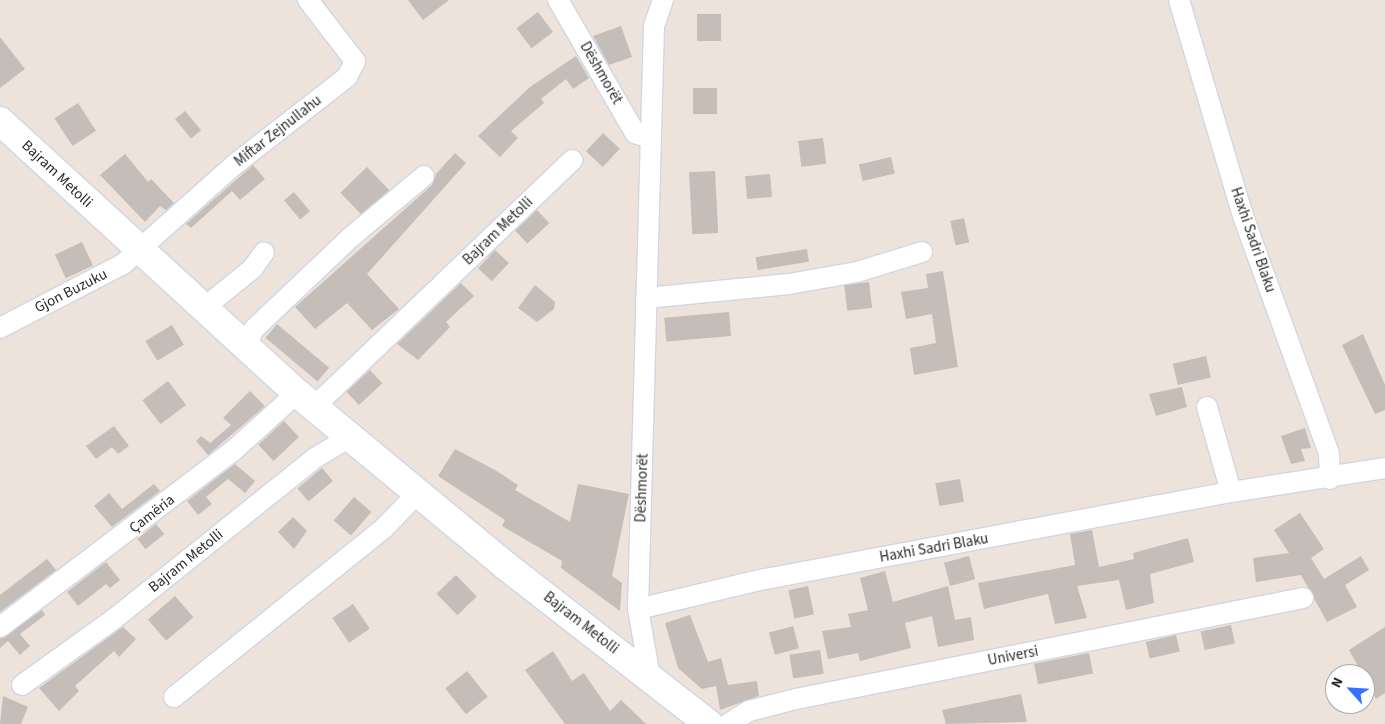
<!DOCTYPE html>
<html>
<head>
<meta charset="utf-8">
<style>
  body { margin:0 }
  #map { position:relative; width:1385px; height:724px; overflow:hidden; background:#ede3db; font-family:"Source Sans 3",sans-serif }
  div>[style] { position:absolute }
  .building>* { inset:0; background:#c5bdb8; transform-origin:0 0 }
  .roads { filter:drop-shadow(1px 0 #d0d6e4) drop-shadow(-1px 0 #d0d6e4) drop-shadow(0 1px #d0d6e4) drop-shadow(0 -1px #d0d6e4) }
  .minor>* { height:20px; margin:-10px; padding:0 10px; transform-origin:10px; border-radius:10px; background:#fff }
  .secondary>* { height:28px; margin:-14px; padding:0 14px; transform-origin:14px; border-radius:14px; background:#fff }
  span { translate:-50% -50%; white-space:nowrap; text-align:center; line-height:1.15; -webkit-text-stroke:4px #fff; paint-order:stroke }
  .street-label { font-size:15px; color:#2a2a2a }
  .north { position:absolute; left:1325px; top:664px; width:50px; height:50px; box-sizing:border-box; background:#fff; border:1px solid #aaa; border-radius:50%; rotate:296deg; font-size:14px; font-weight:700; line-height:20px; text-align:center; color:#2a2a2a }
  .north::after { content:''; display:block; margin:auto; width:18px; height:22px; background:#3672ff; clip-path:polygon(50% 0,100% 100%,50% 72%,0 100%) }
</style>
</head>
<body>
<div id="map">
  <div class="building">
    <i style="clip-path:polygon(408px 0,449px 0,423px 20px)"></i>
    <i style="left:538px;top:12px;width:25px;height:27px;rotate:53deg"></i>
    <i style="left:697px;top:14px;width:24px;height:27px"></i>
    <i style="clip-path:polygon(621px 26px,632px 57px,609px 65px,593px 36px)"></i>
    <i style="clip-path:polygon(0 37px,25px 69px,0 88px)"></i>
    <i style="clip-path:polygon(576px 56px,589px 78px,573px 89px,566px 79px,541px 99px,544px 103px,511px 131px,518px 138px,500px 157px,478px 136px,530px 87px)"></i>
    <i style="left:693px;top:88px;width:24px;height:26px"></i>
    <i style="left:78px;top:103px;width:33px;height:28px;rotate:57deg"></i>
    <i style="left:185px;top:111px;width:25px;height:13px;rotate:50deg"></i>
    <i style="left:603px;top:133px;width:23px;height:25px;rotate:43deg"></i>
    <i style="left:823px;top:138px;width:26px;height:25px;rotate:83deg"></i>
    <i style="clip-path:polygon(455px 153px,466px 163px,367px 274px,399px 309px,372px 330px,347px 303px,315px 329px,295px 307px,432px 185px,436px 174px)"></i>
    <i style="clip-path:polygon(125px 154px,148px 182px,151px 179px,174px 203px,166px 210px,160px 206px,145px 222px,100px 175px)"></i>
    <i style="left:891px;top:157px;width:17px;height:33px;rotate:77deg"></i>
    <i style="clip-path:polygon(253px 165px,265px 179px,240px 200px,232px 191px,191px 228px,186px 224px)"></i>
    <i style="left:367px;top:167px;width:32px;height:37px;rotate:46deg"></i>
    <i style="left:715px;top:171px;width:62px;height:26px;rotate:87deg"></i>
    <i style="left:770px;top:174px;width:23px;height:25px;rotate:85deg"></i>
    <i style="left:294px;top:192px;width:25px;height:13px;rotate:50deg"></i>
    <i style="left:537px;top:210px;width:18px;height:30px;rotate:47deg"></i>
    <i style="left:964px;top:218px;width:25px;height:14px;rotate:78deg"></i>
    <i style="left:82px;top:242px;width:26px;height:30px;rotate:65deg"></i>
    <i style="left:807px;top:249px;width:13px;height:52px;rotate:81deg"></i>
    <i style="left:495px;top:250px;width:19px;height:25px;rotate:43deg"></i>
    <i style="clip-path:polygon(943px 271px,958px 367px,914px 375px,910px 348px,936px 343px,932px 314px,906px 319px,901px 292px,928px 288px,926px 274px)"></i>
    <i style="left:869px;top:282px;width:26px;height:25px;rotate:83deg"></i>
    <i style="clip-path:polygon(461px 283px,474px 296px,446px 322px,450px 327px,418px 360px,397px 344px)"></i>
    <i style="clip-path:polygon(535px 285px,555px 302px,554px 309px,537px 322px,518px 308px)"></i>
    <i style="left:729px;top:312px;width:24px;height:65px;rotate:85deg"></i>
    <i style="left:277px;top:324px;width:68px;height:18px;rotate:40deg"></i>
    <i style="left:172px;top:325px;width:23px;height:31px;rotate:59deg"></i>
    <i style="clip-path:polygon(1363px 334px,1385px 385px,1385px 410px,1375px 414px,1342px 345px)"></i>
    <i style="left:1206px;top:356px;width:22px;height:34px;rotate:77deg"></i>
    <i style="left:370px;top:370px;width:18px;height:32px;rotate:47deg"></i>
    <i style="left:168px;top:381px;width:30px;height:32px;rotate:53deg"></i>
    <i style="clip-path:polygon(1182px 387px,1187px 407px,1156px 416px,1149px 394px)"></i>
    <i style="clip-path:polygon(250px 391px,265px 406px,208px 455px,196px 441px,201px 436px,210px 443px,231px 425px,223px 418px)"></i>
    <i style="left:284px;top:421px;width:22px;height:35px;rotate:47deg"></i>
    <i style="clip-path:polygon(114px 426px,129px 446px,118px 454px,112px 447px,96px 459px,86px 446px)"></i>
    <i style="clip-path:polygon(1305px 428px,1311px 448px,1301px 449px,1305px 461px,1291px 464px,1281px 436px)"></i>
    <i style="clip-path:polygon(455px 449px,495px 470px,518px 485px,515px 490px,570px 522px,578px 484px,629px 494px,612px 576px,622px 583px,620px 611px,561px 568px,562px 561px,502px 526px,505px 520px,438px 476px)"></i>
    <i style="clip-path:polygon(235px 464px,255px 481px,245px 493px,228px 479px,206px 497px,212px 504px,198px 515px,187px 501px)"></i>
    <i style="left:322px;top:468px;width:17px;height:32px;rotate:50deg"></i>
    <i style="left:960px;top:479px;width:23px;height:25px;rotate:80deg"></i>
    <i style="clip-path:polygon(154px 484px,160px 491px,112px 527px,94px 506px,109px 493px,122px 509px)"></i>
    <i style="left:354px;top:497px;width:23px;height:31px;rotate:41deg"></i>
    <i style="clip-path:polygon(1300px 513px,1324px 549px,1311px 558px,1324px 579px,1361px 556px,1369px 570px,1345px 585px,1357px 607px,1327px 622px,1301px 575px,1256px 582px,1253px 558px,1289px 553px,1274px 530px)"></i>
    <i style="clip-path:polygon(293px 517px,307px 531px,294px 549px,278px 532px)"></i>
    <i style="left:156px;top:524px;width:13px;height:24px;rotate:51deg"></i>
    <i style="clip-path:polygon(1092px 530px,1099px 567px,1134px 559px,1133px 553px,1188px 538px,1194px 562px,1150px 574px,1154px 603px,1126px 610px,1119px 580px,1077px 586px,1087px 618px,1055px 624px,1048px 594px,984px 609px,978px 583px,1075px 565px,1070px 534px)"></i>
    <i style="left:969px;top:556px;width:24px;height:26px;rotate:75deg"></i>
    <i style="clip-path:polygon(47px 559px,56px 570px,0 612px,0 595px)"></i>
    <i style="clip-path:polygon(106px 562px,120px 580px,110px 588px,106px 584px,78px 606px,67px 592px)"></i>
    <i style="clip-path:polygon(885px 571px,893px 602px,948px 586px,955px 620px,971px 617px,974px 640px,938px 647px,932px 616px,905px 623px,911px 648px,860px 661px,858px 653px,828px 659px,822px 631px,851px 627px,848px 614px,868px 610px,860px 578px)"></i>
    <i style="left:456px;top:575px;width:30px;height:27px;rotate:46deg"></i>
    <i style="left:808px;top:586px;width:29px;height:20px;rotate:78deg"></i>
    <i style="left:175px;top:596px;width:28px;height:36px;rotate:49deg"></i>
    <i style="left:353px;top:604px;width:30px;height:25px;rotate:56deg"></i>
    <i style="clip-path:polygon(42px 610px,45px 615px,20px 634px,30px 646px,20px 655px,8px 641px,0 648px,0 639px)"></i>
    <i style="clip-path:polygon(690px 615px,708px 662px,721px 658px,728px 685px,757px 681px,759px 696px,720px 710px,716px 686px,702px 689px,678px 668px,665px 623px)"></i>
    <i style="left:1231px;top:625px;width:19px;height:31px;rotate:78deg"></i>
    <i style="left:793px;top:626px;width:23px;height:25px;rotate:75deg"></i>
    <i style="clip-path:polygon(123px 627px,136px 639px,119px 657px,114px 651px,75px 686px,79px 691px,59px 711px,39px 688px)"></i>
    <i style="clip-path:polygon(1385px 627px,1385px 693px,1376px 699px,1349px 650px)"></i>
    <i style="left:1176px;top:635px;width:17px;height:31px;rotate:77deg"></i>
    <i style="left:820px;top:650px;width:24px;height:31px;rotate:81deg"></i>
    <i style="clip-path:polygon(553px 651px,572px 681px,584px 673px,610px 711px,621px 700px,646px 724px,565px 724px,525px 670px)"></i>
    <i style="left:1089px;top:653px;width:21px;height:56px;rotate:79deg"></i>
    <i style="left:467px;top:671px;width:33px;height:28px;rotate:51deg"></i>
    <i style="clip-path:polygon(1021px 694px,1027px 722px,946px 724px,942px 710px)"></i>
    <i style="clip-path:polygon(3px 696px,28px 707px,21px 724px,0 724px)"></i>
  </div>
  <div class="roads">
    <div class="minor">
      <i style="left:558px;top:0;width:154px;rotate:59.9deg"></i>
      <i style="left:635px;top:133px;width:16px;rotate:18deg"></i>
      <i style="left:1179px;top:0;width:225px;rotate:73.5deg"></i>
      <i style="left:1243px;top:216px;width:252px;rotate:70.1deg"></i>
      <i style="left:1329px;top:453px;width:26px;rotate:88deg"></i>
      <i style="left:646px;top:298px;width:144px;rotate:-5.6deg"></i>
      <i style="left:789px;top:284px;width:69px;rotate:-10deg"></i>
      <i style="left:857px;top:272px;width:68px;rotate:-17.1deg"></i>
      <i style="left:205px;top:307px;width:62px;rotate:-39.1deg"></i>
      <i style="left:253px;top:268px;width:19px;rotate:-55deg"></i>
      <i style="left:0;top:328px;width:139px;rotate:-27.5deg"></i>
      <i style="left:123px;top:264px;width:149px;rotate:-41.7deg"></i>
      <i style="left:234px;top:165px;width:143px;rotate:-37.9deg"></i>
      <i style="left:347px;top:77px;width:18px;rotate:-63deg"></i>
      <i style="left:355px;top:61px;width:77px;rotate:-127.6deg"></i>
      <i style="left:245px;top:346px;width:19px;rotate:-62deg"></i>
      <i style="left:254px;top:329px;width:134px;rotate:-43.5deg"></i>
      <i style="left:351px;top:237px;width:95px;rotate:-39.9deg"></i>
      <i style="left:315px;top:406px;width:356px;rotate:-43.7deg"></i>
      <i style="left:1207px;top:407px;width:88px;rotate:74.2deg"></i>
      <i style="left:638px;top:609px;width:125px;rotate:-13.4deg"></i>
      <i style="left:760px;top:580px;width:479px;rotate:-10.6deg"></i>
      <i style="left:1231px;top:492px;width:156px;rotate:-8.9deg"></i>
      <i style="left:0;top:627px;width:293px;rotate:-37.1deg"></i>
      <i style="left:234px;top:450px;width:85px;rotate:-42.1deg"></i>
      <i style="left:650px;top:677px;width:69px;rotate:-100deg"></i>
      <i style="left:638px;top:609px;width:583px;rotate:-88.43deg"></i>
      <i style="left:654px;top:26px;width:28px;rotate:-71deg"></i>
      <i style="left:22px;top:685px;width:113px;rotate:-35.7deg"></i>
      <i style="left:114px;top:619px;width:258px;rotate:-38.7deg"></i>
      <i style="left:315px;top:458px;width:41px;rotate:-31deg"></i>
      <i style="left:174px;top:697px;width:268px;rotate:-38.8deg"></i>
      <i style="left:383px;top:529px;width:52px;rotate:-45.8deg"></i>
      <i style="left:728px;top:724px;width:25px;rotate:-32deg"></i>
      <i style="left:749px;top:711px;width:49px;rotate:-14.3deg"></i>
      <i style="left:796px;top:699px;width:517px;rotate:-11.27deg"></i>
    </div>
    <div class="secondary">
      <i style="left:0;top:121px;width:403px;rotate:42.5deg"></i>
      <i style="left:297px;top:393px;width:271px;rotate:39.6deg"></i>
      <i style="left:506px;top:566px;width:257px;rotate:37.9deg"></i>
    </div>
  </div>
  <div class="street-label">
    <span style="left:601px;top:73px;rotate:60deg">Dëshmorët</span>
    <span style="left:278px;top:131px;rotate:-38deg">Miftar Zejnullahu</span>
    <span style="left:57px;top:174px;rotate:43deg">Bajram Metolli</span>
    <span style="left:498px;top:231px;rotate:-44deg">Bajram Metolli</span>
    <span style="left:1253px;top:240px;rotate:71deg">Haxhi Sadri Blaku</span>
    <span style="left:71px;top:291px;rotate:-27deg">Gjon Buzuku</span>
    <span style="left:642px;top:488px;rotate:-88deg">Dëshmorët</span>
    <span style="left:152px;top:514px;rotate:-38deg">Çamëria</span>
    <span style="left:934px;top:548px;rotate:-10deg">Haxhi Sadri Blaku</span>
    <span style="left:186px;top:561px;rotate:-39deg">Bajram Metolli</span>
    <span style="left:581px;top:623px;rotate:38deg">Bajram Metolli</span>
    <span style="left:1013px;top:656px;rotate:-11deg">Universi</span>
  </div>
  <div class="north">N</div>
</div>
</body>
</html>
